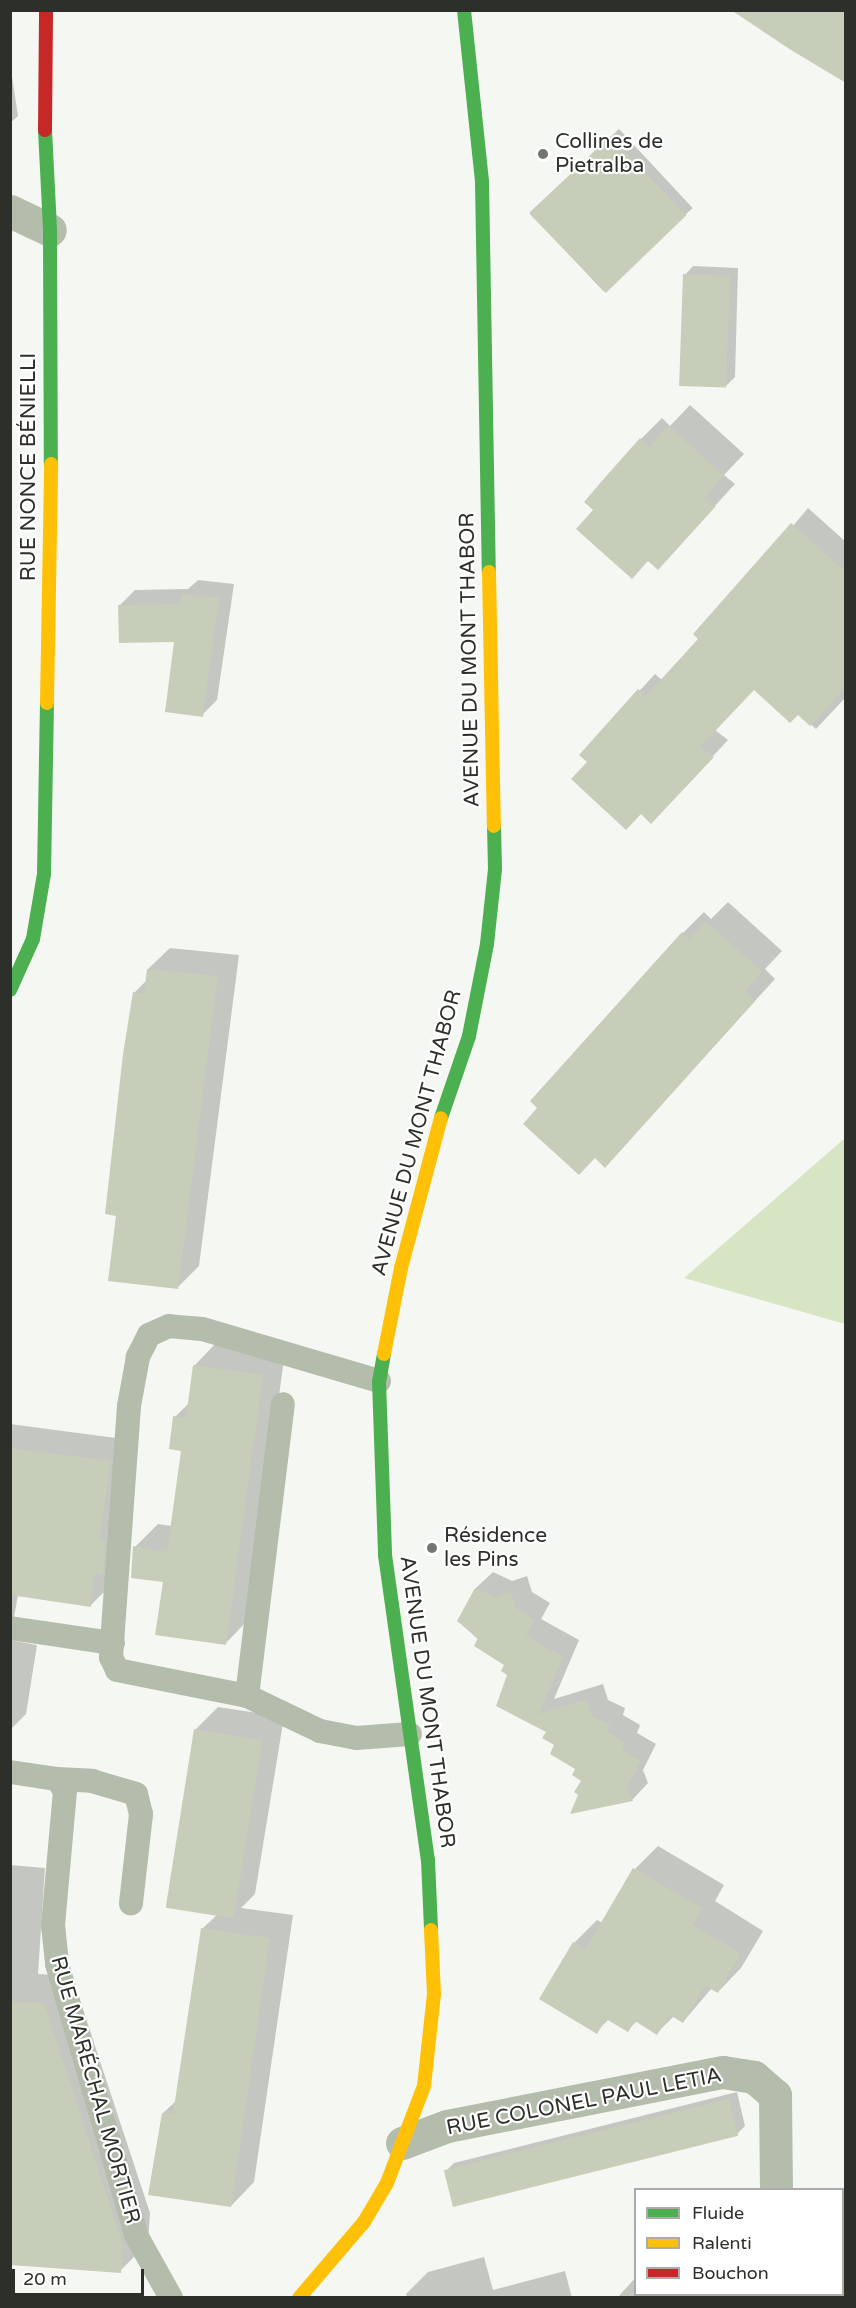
<!DOCTYPE html>
<html>
<head>
<meta charset="utf-8">
<style>
  body { margin:0 }
  #map { position:relative; width:856px; height:2308px; overflow:hidden; background:#f5f8f2; font-family:"Varela Round",sans-serif }
  div>[style] { position:absolute }
  .green>* { inset:0; background:#d7e5c4 }
  .shadow>* { inset:0; background:#0003; transform-origin:0 0 }
  .building>* { inset:0; background:#c6ceba; transform-origin:0 0 }
  .lane>* { height:24px; margin:-12px; padding:0 12px; transform-origin:12px; border-radius:12px; background:#b4bcab }
  .street>* { height:33px; margin:-16.5px; padding:0 16.5px; transform-origin:16.5px; border-radius:16.5px; background:#b4bcab }
  .fast>* { height:14px; margin:-7px; padding:0 7px; transform-origin:7px; border-radius:7px; background:#4caf50 }
  .slow>* { height:14px; margin:-7px; padding:0 7px; transform-origin:7px; border-radius:7px; background:#ffc107 }
  .jam>* { height:14px; margin:-7px; padding:0 7px; transform-origin:7px; border-radius:7px; background:#c62828 }
  .dots>* { width:16px; height:16px; translate:-50% -50%; box-sizing:border-box; border:3px solid #fff; border-radius:50% }
  span { translate:-50% -50%; white-space:nowrap; text-align:center; line-height:1.15; -webkit-text-stroke:4.5px #fff; paint-order:stroke }
  .poi-label { font-size:21px; color:#2d2f2a }
  .left { translate:0 -50%; text-align:left }
  .street-label { font-size:21px; color:#2d2f2a }
  .frame { position:absolute; inset:0; border:12px solid #2d2f2a; pointer-events:none }
  .legend { position:absolute; left:634px; top:2188px; width:210px; height:108px; box-sizing:border-box; background:#fff; border:2px solid #abacaa; margin:0; padding:8px 10px; list-style:none; font-size:18px; color:#2d2f2a }
  .legend li { display:flex; align-items:center; gap:12px; height:30px }
  .legend b { width:30px; border:2px solid #abacaa }
  .scale { position:absolute; left:12px; top:2269px; width:132px; height:27px; box-sizing:border-box; border:3px solid #2d2f2a; border-top:0; padding-left:8px; font-size:18px; line-height:21px; white-space:nowrap; color:#2d2f2a; -webkit-text-stroke:4px #fff; paint-order:stroke }
</style>
</head>
<body>
<div id="map">
  <div class="green">
    <i style="clip-path:polygon(845px 1138px,845px 1324px,684px 1278px)"></i>
  </div>
  <div class="shadow">
    <i style="clip-path:polygon(10px 63px,18px 116px,10px 123px)"></i>
    <i style="left:619px;top:129px;width:108px;height:122px;rotate:47deg"></i>
    <i style="clip-path:polygon(693px 266px,738px 268px,735px 377px,726px 386px,685px 275px)"></i>
    <i style="clip-path:polygon(690px 405px,744px 454px,724px 475px,735px 484px,658px 568px,595px 510px,641px 439px,662px 418px,670px 426px)"></i>
    <i style="clip-path:polygon(808px 508px,846px 542px,846px 697px,816px 729px,798px 713px,754px 688px,715px 730px,728px 740px,666px 806px,589px 762px,581px 754px,655px 674px,663px 681px)"></i>
    <i style="clip-path:polygon(198px 580px,234px 584px,217px 700px,202px 715px,176px 641px,120px 605px,135px 590px,188px 589px)"></i>
    <i style="clip-path:polygon(728px 902px,782px 951px,765px 969px,775px 979px,605px 1166px,532px 1101px,683px 933px,704px 912px,711px 919px)"></i>
    <i style="clip-path:polygon(170px 948px,239px 955px,199px 1266px,177px 1288px,134px 993px,147px 980px,148px 969px)"></i>
    <i style="clip-path:polygon(217px 1342px,285px 1352px,248px 1620px,225px 1644px,135px 1547px,158px 1524px,172px 1526px,182px 1450px,175px 1417px,189px 1403px,194px 1366px)"></i>
    <i style="clip-path:polygon(10px 1424px,131px 1440px,112px 1584px,90px 1606px,18px 1595px,10px 1640px)"></i>
    <i style="clip-path:polygon(493px 1572px,512px 1581px,527px 1576px,532px 1592px,550px 1603px,541px 1619px,579px 1640px,554px 1699px,603px 1684px,608px 1700px,625px 1708px,623px 1715px,640px 1725px,637px 1733px,656px 1744px,643px 1770px,648px 1783px,632px 1800px,580px 1794px,583px 1780px,577px 1768px,556px 1745px,505px 1664px,458px 1621px,476px 1588px)"></i>
    <i style="clip-path:polygon(10px 1640px,37px 1645px,26px 1714px,10px 1730px)"></i>
    <i style="clip-path:polygon(218px 1707px,284px 1717px,255px 1894px,241px 1908px,293px 1915px,254px 2182px,231px 2206px,163px 2113px,177px 2100px,202px 1929px,217px 1915px,195px 1730px)"></i>
    <i style="clip-path:polygon(658px 1846px,724px 1885px,715px 1901px,763px 1931px,741px 1968px,718px 1992px,712px 1988px,683px 2022px,674px 2016px,657px 2033px,637px 2021px,628px 2030px,609px 2019px,596px 2032px,574px 1943px,597px 1920px,603px 1923px,635px 1869px)"></i>
    <i style="clip-path:polygon(10px 1865px,45px 1868px,38px 1974px,72px 1976px,150px 2213px,148px 2243px,120px 2271px,10px 2263px)"></i>
    <i style="clip-path:polygon(737px 2092px,745px 2126px,737px 2134px,446px 2171px,454px 2163px)"></i>
    <i style="clip-path:polygon(484px 2257px,493px 2290px,565px 2271px,572px 2298px,407px 2298px,406px 2294px,428px 2272px)"></i>
    <i style="clip-path:polygon(636px 2277px,636px 2294px,723px 2298px,617px 2298px)"></i>
  </div>
  <div class="building">
    <i style="clip-path:polygon(731px 10px,846px 10px,846px 83px,791px 50px)"></i>
    <i style="left:610px;top:136px;width:110px;height:112px;rotate:46deg"></i>
    <i style="left:683px;top:274px;width:47px;height:112px;rotate:2deg"></i>
    <i style="clip-path:polygon(668px 425px,724px 476px,705px 497px,716px 506px,658px 570px,648px 561px,632px 579px,576px 529px,593px 510px,584px 502px,601px 482px,640px 438px,649px 447px)"></i>
    <i style="clip-path:polygon(791px 523px,846px 572px,846px 687px,810px 726px,798px 715px,790px 723px,754px 690px,700px 747px,714px 757px,651px 824px,641px 814px,626px 830px,571px 779px,587px 762px,579px 755px,638px 689px,646px 696px,698px 639px,693px 634px)"></i>
    <i style="clip-path:polygon(181px 594px,219px 598px,203px 717px,165px 712px,174px 642px,119px 643px,118px 605px,180px 604px)"></i>
    <i style="clip-path:polygon(706px 921px,762px 972px,745px 991px,755px 1001px,605px 1168px,595px 1158px,579px 1175px,523px 1124px,537px 1108px,530px 1101px,682px 932px,689px 939px)"></i>
    <i style="clip-path:polygon(147px 969px,218px 976px,178px 1289px,108px 1281px,116px 1216px,105px 1214px,123px 1054px,133px 992px,144px 994px)"></i>
    <i style="clip-path:polygon(193px 1365px,263px 1375px,226px 1645px,155px 1635px,163px 1582px,131px 1578px,133px 1546px,167px 1552px,181px 1451px,169px 1449px,173px 1416px,186px 1418px)"></i>
    <i style="clip-path:polygon(10px 1448px,111px 1461px,100px 1537px,105px 1542px,103px 1575px,95px 1574px,91px 1607px,10px 1595px)"></i>
    <i style="clip-path:polygon(475px 1588px,495px 1597px,511px 1592px,516px 1608px,535px 1620px,526px 1636px,563px 1657px,539px 1714px,587px 1699px,592px 1716px,610px 1725px,607px 1732px,625px 1742px,622px 1750px,641px 1761px,627px 1787px,633px 1801px,570px 1814px,578px 1795px,574px 1792px,581px 1781px,572px 1775px,575px 1769px,550px 1754px,554px 1745px,542px 1738px,546px 1732px,496px 1706px,507px 1675px,501px 1671px,504px 1665px,474px 1646px,478px 1638px,457px 1621px)"></i>
    <i style="left:194px;top:1729px;width:69px;height:181px;rotate:9deg"></i>
    <i style="clip-path:polygon(633px 1868px,702px 1908px,693px 1925px,741px 1954px,718px 1993px,705px 1986px,683px 2023px,670px 2015px,657px 2035px,635px 2021px,628px 2032px,606px 2019px,597px 2034px,539px 1999px,573px 1942px,585px 1950px)"></i>
    <i style="clip-path:polygon(201px 1928px,270px 1938px,231px 2207px,148px 2195px,162px 2113px,173px 2114px)"></i>
    <i style="clip-path:polygon(10px 2002px,44px 2003px,122px 2242px,121px 2273px,10px 2265px)"></i>
    <i style="left:729px;top:2099px;width:38px;height:294px;rotate:76deg"></i>
  </div>
  <div class="lane">
    <i style="left:379px;top:1381px;width:184px;rotate:-163.6deg"></i>
    <i style="left:202px;top:1329px;width:33px;rotate:-175deg"></i>
    <i style="left:169px;top:1326px;width:22px;rotate:156deg"></i>
    <i style="left:149px;top:1335px;width:25px;rotate:117deg"></i>
    <i style="left:138px;top:1357px;width:50px;rotate:100.4deg"></i>
    <i style="left:129px;top:1406px;width:252px;rotate:94.1deg"></i>
    <i style="left:111px;top:1657px;width:14px;rotate:65deg"></i>
    <i style="left:117px;top:1670px;width:133px;rotate:11.3deg"></i>
    <i style="left:247px;top:1696px;width:81px;rotate:25.6deg"></i>
    <i style="left:320px;top:1731px;width:37px;rotate:11deg"></i>
    <i style="left:356px;top:1738px;width:54px;rotate:-4.2deg"></i>
    <i style="left:10px;top:1628px;width:104px;rotate:8.3deg"></i>
    <i style="left:247px;top:1696px;width:294px;rotate:-83deg"></i>
    <i style="left:10px;top:1772px;width:48px;rotate:8.5deg"></i>
    <i style="left:57px;top:1779px;width:14px;rotate:56deg"></i>
    <i style="left:65px;top:1791px;width:135px;rotate:95.1deg"></i>
    <i style="left:53px;top:1925px;width:39px;rotate:84deg"></i>
    <i style="left:57px;top:1964px;width:282px;rotate:73.7deg"></i>
    <i style="left:136px;top:2235px;width:72px;rotate:60.9deg"></i>
    <i style="left:57px;top:1779px;width:35px;rotate:3deg"></i>
    <i style="left:92px;top:1781px;width:46px;rotate:16.5deg"></i>
    <i style="left:136px;top:1794px;width:21px;rotate:76deg"></i>
    <i style="left:141px;top:1814px;width:90px;rotate:96.4deg"></i>
  </div>
  <div class="street">
    <i style="left:10px;top:211px;width:44px;rotate:25.4deg"></i>
    <i style="left:402px;top:2143px;width:48px;rotate:-20.7deg"></i>
    <i style="left:447px;top:2126px;width:281px;rotate:-11.1deg"></i>
    <i style="left:723px;top:2072px;width:31px;rotate:9deg"></i>
    <i style="left:754px;top:2077px;width:28px;rotate:41deg"></i>
    <i style="left:775px;top:2095px;width:95px;rotate:89.4deg"></i>
    <i style="left:842px;top:2266px;width:4px"></i>
  </div>
  <div class="fast">
    <i style="left:464px;top:10px;width:173px;rotate:84deg"></i>
    <i style="left:482px;top:182px;width:390px;rotate:89deg"></i>
    <i style="left:45px;top:130px;width:100px;rotate:87.1deg"></i>
    <i style="left:50px;top:230px;width:234px;rotate:89.8deg"></i>
    <i style="left:10px;top:990px;width:56px;rotate:-65.7deg"></i>
    <i style="left:33px;top:939px;width:66px;rotate:-80.4deg"></i>
    <i style="left:44px;top:874px;width:171px;rotate:-89deg"></i>
    <i style="left:441px;top:1118px;width:87px;rotate:-71.1deg"></i>
    <i style="left:469px;top:1036px;width:94px;rotate:-78.9deg"></i>
    <i style="left:487px;top:944px;width:75px;rotate:-83.9deg"></i>
    <i style="left:495px;top:869px;width:43px;rotate:-91.3deg"></i>
    <i style="left:384px;top:1354px;width:27px;rotate:100deg"></i>
    <i style="left:379px;top:1381px;width:174px;rotate:88deg"></i>
    <i style="left:385px;top:1555px;width:308px;rotate:82deg"></i>
    <i style="left:428px;top:1860px;width:70px;rotate:87.5deg"></i>
  </div>
  <div class="slow">
    <i style="left:489px;top:572px;width:254px;rotate:88.9deg"></i>
    <i style="left:47px;top:703px;width:239px;rotate:-89deg"></i>
    <i style="left:384px;top:1354px;width:88px;rotate:-78.8deg"></i>
    <i style="left:401px;top:1268px;width:155px;rotate:-75.1deg"></i>
    <i style="left:299px;top:2298px;width:100px;rotate:-49.5deg"></i>
    <i style="left:364px;top:2222px;width:45px;rotate:-59.5deg"></i>
    <i style="left:387px;top:2183px;width:104px;rotate:-69.1deg"></i>
    <i style="left:424px;top:2086px;width:93px;rotate:-83.8deg"></i>
    <i style="left:434px;top:1994px;width:64px;rotate:-92.7deg"></i>
  </div>
  <div class="jam">
    <i style="left:45px;top:130px;width:120px;rotate:-89.5deg"></i>
  </div>
  <div class="dots">
    <i style="left:543px;top:154px;background:#737570"></i>
    <i style="left:432px;top:1548px;background:#737570"></i>
  </div>
  <div class="poi-label">
    <span class="left" style="left:555px;top:154px">Collines de<br>Pietralba</span>
    <span class="left" style="left:444px;top:1548px">Résidence<br>les Pins</span>
  </div>
  <div class="street-label">
    <span style="left:29px;top:467px;rotate:-90deg">RUE NONCE BÉNIELLI</span>
    <span style="left:470px;top:660px;rotate:-91deg">AVENUE DU MONT THABOR</span>
    <span style="left:417px;top:1133px;rotate:-75deg">AVENUE DU MONT THABOR</span>
    <span style="left:427px;top:1702px;rotate:82deg">AVENUE DU MONT THABOR</span>
    <span style="left:95px;top:2090px;rotate:74deg">RUE MARÉCHAL MORTIER</span>
    <span style="left:584px;top:2102px;rotate:-11deg">RUE COLONEL PAUL LETIA</span>
  </div>
  <div class="frame"></div>
  <ul class="legend">
  <li><b style="height:8px;background:#4caf50"></b>Fluide</li>
  <li><b style="height:8px;background:#ffc107"></b>Ralenti</li>
  <li><b style="height:8px;background:#c62828"></b>Bouchon</li>
  </ul>
  <div class="scale">20 m</div>
</div>
</body>
</html>
